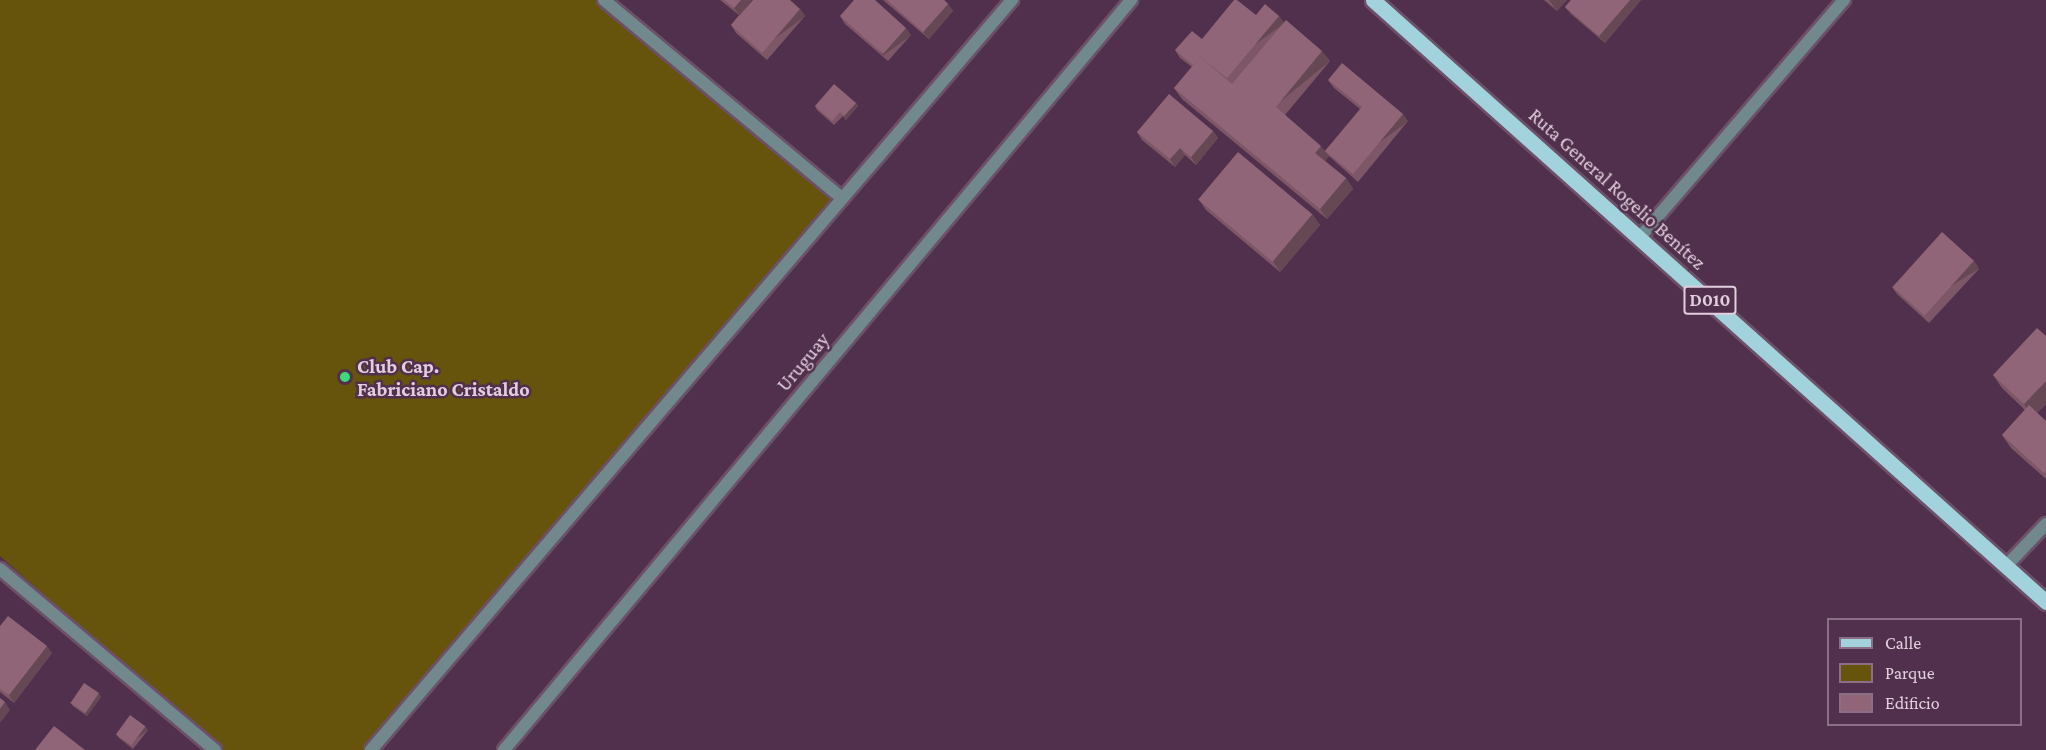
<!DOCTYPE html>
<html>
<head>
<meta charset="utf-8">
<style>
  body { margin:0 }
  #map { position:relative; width:2046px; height:750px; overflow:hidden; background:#50304c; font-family:"Crimson Pro",serif }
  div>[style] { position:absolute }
  .green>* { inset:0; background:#66530c }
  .roads { filter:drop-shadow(2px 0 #6d5069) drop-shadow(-2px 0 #6d5069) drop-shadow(0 2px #6d5069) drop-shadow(0 -2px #6d5069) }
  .minor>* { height:12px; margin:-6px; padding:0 6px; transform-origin:6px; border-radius:6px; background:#71888d }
  .primary>* { height:15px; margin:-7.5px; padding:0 7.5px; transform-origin:7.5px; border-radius:7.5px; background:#a2d3dd }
  .wall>* { inset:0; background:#7d5767 }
  .shaded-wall>* { inset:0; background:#664754; transform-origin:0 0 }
  .building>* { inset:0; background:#916578; transform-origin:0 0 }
  .dots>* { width:16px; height:16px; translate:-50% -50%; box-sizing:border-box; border:3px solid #50304c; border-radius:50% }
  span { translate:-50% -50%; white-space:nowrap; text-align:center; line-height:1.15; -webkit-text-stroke:5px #50304c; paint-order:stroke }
  .shield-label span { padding:2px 4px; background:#50304c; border:2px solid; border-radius:4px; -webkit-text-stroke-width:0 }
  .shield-label { font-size:18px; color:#e2cede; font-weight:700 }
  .street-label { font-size:20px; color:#e2cede }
  .poi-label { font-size:20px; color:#e2cede; font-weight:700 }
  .left { translate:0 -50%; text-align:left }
  .legend { position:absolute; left:1827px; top:618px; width:195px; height:108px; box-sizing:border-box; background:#50304c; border:2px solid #8a6f86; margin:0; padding:8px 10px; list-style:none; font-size:18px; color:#e2cede }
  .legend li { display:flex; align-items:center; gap:12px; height:30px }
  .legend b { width:30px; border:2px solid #8a6f86 }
</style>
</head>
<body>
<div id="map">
  <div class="green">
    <i style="clip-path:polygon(0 0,596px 0,842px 198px,371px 750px,219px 750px,0 556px)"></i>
  </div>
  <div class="roads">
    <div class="minor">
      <i style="left:604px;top:0;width:310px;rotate:39.8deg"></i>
      <i style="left:1640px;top:237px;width:313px;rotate:-49.3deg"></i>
      <i style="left:2007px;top:565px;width:57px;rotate:-46.4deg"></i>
      <i style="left:0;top:569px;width:281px;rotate:40.1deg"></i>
      <i style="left:371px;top:750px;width:987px;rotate:-49.48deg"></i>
      <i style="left:504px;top:750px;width:978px;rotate:-50.1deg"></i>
    </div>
    <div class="primary">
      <i style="left:1373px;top:0;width:903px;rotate:41.81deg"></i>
    </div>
  </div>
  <div class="wall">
    <i style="clip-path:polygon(720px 0,752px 0,744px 10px,800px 9px,805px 16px,767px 60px,736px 33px,731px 25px,739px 15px)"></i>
    <i style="clip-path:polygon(883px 0,944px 0,948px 4px,953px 11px,929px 39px)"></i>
    <i style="clip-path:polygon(1544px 0,1567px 0,1557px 11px)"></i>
    <i style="clip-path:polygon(1571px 0,1641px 0,1605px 43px,1571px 14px,1565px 7px)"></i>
    <i style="clip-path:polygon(840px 16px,911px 35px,888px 61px,845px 24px)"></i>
    <i style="clip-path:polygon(1279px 16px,1284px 23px,1330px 61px,1285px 115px,1325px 151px,1360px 109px,1334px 88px,1328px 80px,1408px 121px,1358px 182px,1329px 156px,1325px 161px,1346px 178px,1353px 189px,1327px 219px,1182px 99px,1174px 88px,1192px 67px,1180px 58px,1175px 50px,1202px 39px)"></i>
    <i style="clip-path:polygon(856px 103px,858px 106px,846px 120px,843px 116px,834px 125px,817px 110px,815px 106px)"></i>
    <i style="clip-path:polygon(1213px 131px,1218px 138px,1196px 165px,1185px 155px,1175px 167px,1142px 140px,1137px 132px)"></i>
    <i style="clip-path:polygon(1199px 200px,1312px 214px,1320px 225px,1280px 272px,1206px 210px)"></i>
    <i style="clip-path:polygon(1974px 261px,1979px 269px,1929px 323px,1897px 294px,1892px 287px)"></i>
    <i style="clip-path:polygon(2046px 336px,2046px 404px,2037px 413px,2046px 421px,2046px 479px,2011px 448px,2002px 435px,2025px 410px,2002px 388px,1993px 375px)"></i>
    <i style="clip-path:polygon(0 626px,52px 653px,14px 703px,0 692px)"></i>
    <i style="clip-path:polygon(101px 697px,87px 716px,73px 706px,70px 702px)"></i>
    <i style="clip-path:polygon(148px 730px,133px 749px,119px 738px,116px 734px)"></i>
  </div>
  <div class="shaded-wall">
    <i style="clip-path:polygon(741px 0,752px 0,740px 16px,734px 8px)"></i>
    <i style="clip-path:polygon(1549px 0,1567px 0,1557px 11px)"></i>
    <i style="clip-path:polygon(1630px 0,1641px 0,1605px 43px,1599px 36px)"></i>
    <i style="clip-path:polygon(948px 4px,953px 11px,929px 39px,923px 32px)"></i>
    <i style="left:800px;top:9px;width:9px;height:58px;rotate:54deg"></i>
    <i style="left:1279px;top:16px;width:9px;height:81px;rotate:54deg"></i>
    <i style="left:906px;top:28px;width:9px;height:35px;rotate:54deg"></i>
    <i style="left:1322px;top:51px;width:13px;height:72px;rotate:51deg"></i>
    <i style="clip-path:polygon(856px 103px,858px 106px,846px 120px,844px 116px)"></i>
    <i style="left:1403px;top:114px;width:9px;height:78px;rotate:54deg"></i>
    <i style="clip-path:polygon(1213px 131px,1218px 138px,1196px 165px,1191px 157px)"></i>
    <i style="clip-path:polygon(1321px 146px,1329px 156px,1323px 163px,1315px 153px)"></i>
    <i style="clip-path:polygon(1180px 148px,1185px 155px,1175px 167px,1170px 159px)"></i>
    <i style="clip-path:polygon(1346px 178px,1353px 189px,1327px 219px,1320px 209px)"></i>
    <i style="clip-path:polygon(1312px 214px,1320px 225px,1280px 272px,1273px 261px)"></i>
    <i style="left:1974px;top:261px;width:9px;height:74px;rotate:58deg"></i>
    <i style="clip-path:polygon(2046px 381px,2046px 404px,2033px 417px,2024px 404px)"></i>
    <i style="clip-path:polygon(47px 646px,52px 653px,14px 703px,9px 695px)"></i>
    <i style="clip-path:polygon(99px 693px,101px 697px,87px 716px,84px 712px)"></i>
    <i style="clip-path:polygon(5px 702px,10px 710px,0 723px,0 709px)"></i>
    <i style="left:145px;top:726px;width:5px;height:24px;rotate:53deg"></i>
  </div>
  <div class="building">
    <i style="clip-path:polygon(724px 0,741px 0,734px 8px)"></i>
    <i style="clip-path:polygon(753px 0,790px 0,800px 9px,762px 53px,731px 25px)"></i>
    <i style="clip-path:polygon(854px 0,875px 0,906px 28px,883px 54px,840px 16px)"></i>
    <i style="clip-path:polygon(887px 0,944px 0,948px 4px,923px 32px)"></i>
    <i style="clip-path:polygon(1234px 0,1237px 0,1256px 15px,1265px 4px,1279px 16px,1227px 78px,1200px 57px,1193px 65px,1175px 50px,1192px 31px,1202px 39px)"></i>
    <i style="clip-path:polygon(1571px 0,1630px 0,1599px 36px,1565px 7px)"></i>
    <i style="clip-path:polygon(1286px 20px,1322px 51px,1276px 107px,1321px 146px,1315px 153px,1346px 178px,1320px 209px,1174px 88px,1200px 57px,1232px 84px)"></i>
    <i style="clip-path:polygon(1342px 63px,1403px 114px,1353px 174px,1325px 151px,1362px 107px,1328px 80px)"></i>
    <i style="clip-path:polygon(834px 84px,856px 103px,844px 116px,840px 112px,832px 121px,815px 106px)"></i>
    <i style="clip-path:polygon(1169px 94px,1213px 131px,1191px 157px,1180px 148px,1170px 159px,1137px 132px)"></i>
    <i style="left:1238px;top:152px;width:97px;height:62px;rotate:40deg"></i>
    <i style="left:1942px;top:232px;width:43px;height:74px;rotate:42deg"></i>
    <i style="clip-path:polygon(2037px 328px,2046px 336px,2046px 381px,2024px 404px,1993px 375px)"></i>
    <i style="clip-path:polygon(2029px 405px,2046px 421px,2046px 471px,2044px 473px,2002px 435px)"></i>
    <i style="clip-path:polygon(8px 616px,47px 646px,9px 695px,0 689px,0 626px)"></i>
    <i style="left:84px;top:683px;width:18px;height:24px;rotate:34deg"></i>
    <i style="clip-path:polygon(0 698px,5px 702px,0 709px)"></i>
    <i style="left:130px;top:715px;width:19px;height:24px;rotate:36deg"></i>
    <i style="clip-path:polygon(54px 726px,85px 750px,35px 750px)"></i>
  </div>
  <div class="dots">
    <i style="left:345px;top:377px;background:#41d77c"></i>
  </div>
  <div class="shield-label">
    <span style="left:1710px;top:300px">D010</span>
  </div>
  <div class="street-label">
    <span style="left:1617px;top:189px;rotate:42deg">Ruta General Rogelio Benítez</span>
    <span style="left:803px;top:362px;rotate:-50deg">Uruguay</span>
  </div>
  <div class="poi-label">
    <span class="left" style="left:357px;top:378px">Club Cap.<br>Fabriciano Cristaldo</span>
  </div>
  <ul class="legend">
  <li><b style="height:8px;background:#a2d3dd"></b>Calle</li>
  <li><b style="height:16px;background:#66530c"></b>Parque</li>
  <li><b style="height:16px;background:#916578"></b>Edificio</li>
  </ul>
</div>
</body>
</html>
